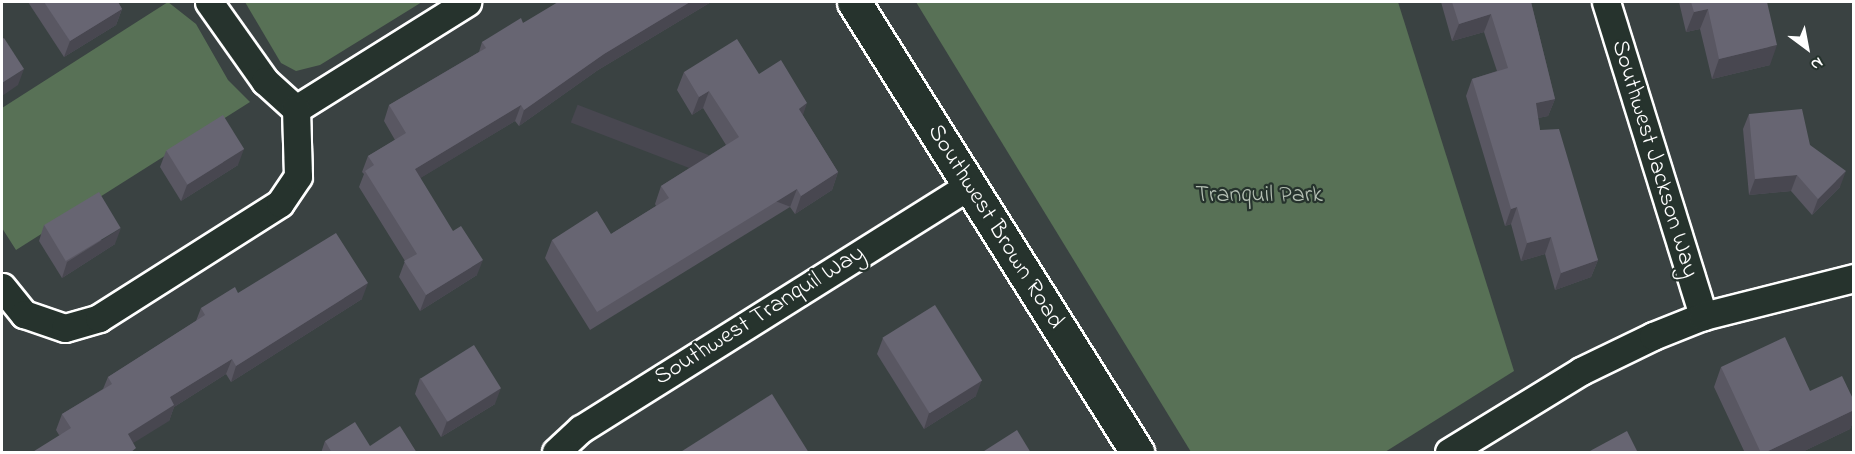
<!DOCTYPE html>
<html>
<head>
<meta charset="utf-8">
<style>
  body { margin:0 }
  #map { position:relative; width:1855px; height:454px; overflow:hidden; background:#3a4242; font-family:"Indie Flower",sans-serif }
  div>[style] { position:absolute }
  .green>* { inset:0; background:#587156 }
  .roads { filter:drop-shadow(2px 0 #fff) drop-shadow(-2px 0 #fff) drop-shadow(0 2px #fff) drop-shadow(0 -2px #fff) }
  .street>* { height:27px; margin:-13.5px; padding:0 13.5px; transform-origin:13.5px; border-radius:13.5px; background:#26332d }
  .secondary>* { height:33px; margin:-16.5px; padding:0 16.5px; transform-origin:16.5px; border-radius:16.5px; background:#26332d }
  .wall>* { inset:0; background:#595762 }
  .shaded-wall>* { inset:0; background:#484750; transform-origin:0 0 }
  .building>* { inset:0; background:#676572; transform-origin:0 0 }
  span { translate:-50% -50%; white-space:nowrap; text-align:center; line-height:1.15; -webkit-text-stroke:4.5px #26332d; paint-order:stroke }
  .street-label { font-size:24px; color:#fff }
  .park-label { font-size:24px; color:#b4bfb3 }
  .frame { position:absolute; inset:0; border:3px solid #fff; pointer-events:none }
  .north { position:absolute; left:1777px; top:18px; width:60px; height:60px; -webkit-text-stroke:4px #26332d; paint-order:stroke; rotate:148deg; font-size:16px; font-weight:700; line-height:24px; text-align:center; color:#fff }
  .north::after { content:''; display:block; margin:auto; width:21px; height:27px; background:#fff; clip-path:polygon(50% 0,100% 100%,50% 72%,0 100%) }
</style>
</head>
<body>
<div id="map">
  <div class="green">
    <i style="clip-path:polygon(168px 2px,196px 24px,228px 80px,250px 102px,16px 250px,2px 228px,2px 108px)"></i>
    <i style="clip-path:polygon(245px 2px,422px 2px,320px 65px,296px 71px,281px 63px)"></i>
    <i style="clip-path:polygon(916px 2px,1398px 2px,1514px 371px,1385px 452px,1191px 452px)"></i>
  </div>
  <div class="roads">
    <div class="street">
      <i style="left:209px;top:2px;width:97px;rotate:54.7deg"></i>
      <i style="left:265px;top:81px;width:42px;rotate:42.1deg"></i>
      <i style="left:1606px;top:2px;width:329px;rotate:72.8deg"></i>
      <i style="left:296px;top:109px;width:202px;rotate:-32deg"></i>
      <i style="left:2px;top:287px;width:35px;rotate:51deg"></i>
      <i style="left:24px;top:314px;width:43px;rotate:18.9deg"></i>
      <i style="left:65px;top:328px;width:35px;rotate:-16deg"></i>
      <i style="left:99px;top:318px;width:214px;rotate:-32.4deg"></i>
      <i style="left:280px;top:203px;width:32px;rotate:-56deg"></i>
      <i style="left:298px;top:176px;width:67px;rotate:-91.7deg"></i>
      <i style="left:556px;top:452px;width:34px;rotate:-43deg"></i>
      <i style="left:581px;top:429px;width:457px;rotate:-32.1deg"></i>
      <i style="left:1449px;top:452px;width:155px;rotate:-31.5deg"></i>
      <i style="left:1581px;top:371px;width:80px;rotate:-25.9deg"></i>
      <i style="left:1653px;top:336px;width:54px;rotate:-21.8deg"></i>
      <i style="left:1703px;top:316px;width:156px;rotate:-14.1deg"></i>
    </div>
    <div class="secondary">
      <i style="left:854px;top:2px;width:532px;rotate:57.83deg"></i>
    </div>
  </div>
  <div class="wall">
    <i style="clip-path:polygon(28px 2px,118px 2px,122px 9px,116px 25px,64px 57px)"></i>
    <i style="clip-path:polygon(573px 2px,711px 2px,598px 70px,519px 126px,515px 121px,420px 178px,477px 275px,420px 311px,399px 277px,405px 261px,359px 187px,364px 174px,362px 172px,368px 156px,395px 140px,384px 121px,389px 105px,479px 52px,482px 42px,523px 23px)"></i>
    <i style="clip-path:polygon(1441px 2px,1531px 2px,1555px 99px,1548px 116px,1538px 118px,1540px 130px,1598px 260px,1591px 277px,1555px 290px,1545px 254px,1521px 261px,1511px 224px,1505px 226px,1466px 96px,1472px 79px,1497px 71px,1484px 32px,1452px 41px)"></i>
    <i style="clip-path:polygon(1679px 2px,1767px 2px,1770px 65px,1712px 79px,1700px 29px,1686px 32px)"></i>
    <i style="clip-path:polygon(684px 72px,759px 74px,803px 116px,838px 172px,832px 190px,795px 214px,790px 207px,590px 330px,545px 258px,552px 240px,611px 234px,656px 206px,655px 204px,661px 186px,726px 145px,703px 108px,692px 115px,677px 90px)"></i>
    <i style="clip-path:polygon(1749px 114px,1810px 145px,1840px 187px,1812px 215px,1791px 191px,1749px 195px,1743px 129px)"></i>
    <i style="clip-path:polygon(166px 151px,238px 165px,181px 201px,160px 167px)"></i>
    <i style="clip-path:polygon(44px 225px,115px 244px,62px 278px,39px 241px)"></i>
    <i style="clip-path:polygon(238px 293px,362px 299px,231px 382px,226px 374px,174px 407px,169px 421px,59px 435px,56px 430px,62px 414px,103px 389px,108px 377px,196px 321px,201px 308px)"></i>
    <i style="clip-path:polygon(883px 338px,976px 396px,924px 429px,877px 354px)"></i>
    <i style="clip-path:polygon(1721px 367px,1810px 391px,1854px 401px,1854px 419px,1850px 429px,1800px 453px,1745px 453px,1714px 387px)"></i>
    <i style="clip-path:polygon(420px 378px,495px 404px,441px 437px,415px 394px)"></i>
    <i style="clip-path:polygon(325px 441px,370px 446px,417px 453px,321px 453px)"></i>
  </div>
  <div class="shaded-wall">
    <i style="clip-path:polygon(690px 2px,711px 2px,598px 70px,519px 126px,524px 110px,604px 54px)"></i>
    <i style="clip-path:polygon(122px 9px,116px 25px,64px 57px,70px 41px)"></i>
    <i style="clip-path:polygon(1708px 9px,1700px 29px,1686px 32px,1694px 12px)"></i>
    <i style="clip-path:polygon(1491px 14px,1484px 32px,1452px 41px,1459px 24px)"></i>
    <i style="clip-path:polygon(1777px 45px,1770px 65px,1712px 79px,1719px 59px)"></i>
    <i style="clip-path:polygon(24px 69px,18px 85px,2px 96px,2px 83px)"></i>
    <i style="clip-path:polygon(709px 91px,703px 108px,692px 115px,699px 97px)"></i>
    <i style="clip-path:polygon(1555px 99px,1548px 116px,1529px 120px,1536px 103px)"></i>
    <i style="clip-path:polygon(807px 103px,801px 121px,799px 109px)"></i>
    <i style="clip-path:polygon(521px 105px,515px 121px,409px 185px,415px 169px)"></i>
    <i style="clip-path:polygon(244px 149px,238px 165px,181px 201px,187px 185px)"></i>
    <i style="clip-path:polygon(1846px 171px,1840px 187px,1812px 215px,1818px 199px)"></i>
    <i style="clip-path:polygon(838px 172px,832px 190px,795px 214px,801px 196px)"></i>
    <i style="clip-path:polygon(1797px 175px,1791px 191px,1749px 195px,1755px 179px)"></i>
    <i style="left:797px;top:189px;width:19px;height:235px;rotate:111deg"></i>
    <i style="clip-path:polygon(1517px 207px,1511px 224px,1505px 226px,1511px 209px)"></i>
    <i style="clip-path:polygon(121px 228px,115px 244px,62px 278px,67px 262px)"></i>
    <i style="clip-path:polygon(1551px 237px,1545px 254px,1521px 261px,1527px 243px)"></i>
    <i style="clip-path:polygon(483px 260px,477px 275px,420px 311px,426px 295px)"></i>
    <i style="clip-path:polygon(1598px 260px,1591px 277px,1555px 290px,1561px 273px)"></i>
    <i style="clip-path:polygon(368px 283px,362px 299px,231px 382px,236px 366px)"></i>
    <i style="clip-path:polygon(232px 359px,226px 374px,174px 407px,169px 421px,122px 450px,128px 434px,170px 397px)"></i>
    <i style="clip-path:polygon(982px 380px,976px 396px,924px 429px,929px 413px)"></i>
    <i style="clip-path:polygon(501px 388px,495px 404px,441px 437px,447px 421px)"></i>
    <i style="clip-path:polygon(1854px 410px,1854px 419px,1850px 429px,1800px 453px,1764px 453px)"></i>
  </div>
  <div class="building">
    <i style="clip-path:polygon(44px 2px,118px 2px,122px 9px,70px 41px)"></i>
    <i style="clip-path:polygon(558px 2px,571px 2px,572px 3px,573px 2px,690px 2px,604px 54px,524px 110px,521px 105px,415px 169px,453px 231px,461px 226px,483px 260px,426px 295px,404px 261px,417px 254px,365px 171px,374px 165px,368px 156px,406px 133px,389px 105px,486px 48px,482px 42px,521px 18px,523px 23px)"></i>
    <i style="clip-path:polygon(1452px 2px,1531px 2px,1555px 99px,1536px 103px,1540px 130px,1559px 129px,1598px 260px,1561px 273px,1551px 237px,1527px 243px,1517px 207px,1511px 209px,1472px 79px,1508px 68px,1491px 14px,1459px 24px)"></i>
    <i style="clip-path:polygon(1691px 2px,1767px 2px,1777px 45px,1719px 59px,1708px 9px,1694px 12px)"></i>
    <i style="clip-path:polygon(4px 38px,24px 69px,2px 83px,2px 39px)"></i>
    <i style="clip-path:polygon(737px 39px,759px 74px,781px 60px,807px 103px,799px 109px,838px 172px,801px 196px,797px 189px,597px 312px,552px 240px,597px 211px,611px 234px,669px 198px,661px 186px,739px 137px,709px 91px,699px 97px,684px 72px)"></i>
    <i style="clip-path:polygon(1802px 109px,1810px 145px,1846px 171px,1818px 199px,1797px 175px,1755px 179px,1749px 114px)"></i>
    <i style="left:223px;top:115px;width:40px;height:67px;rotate:58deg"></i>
    <i style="left:99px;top:192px;width:42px;height:64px;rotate:59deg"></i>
    <i style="clip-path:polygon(336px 233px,368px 283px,236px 366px,232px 359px,170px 397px,174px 405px,128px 434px,136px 448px,130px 453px,31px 453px,71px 428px,62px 414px,112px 384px,108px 377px,205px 315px,201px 308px,235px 287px,238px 293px)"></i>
    <i style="left:935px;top:305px;width:89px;height:62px;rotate:58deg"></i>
    <i style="clip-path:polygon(1785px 337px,1810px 391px,1842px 376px,1854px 401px,1854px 410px,1764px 453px,1761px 453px,1721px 367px)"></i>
    <i style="left:474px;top:345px;width:51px;height:63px;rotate:58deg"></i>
    <i style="clip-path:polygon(772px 394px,809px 453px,679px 453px)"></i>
    <i style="clip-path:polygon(355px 422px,370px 446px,400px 426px,417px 453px,332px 453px,325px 441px)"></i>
    <i style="clip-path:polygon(1017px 430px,1031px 453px,981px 453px)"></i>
    <i style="clip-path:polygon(1627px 431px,1638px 453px,1591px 453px,1590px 451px)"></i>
  </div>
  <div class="street-label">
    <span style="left:1654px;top:159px;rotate:73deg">Southwest Jackson Way</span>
    <span style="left:995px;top:227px;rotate:58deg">Southwest Brown Road</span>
    <span style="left:760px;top:316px;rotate:-32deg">Southwest Tranquil Way</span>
  </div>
  <div class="park-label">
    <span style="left:1259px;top:196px">Tranquil Park</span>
  </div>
  <div class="frame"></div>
  <div class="north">N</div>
</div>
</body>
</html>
